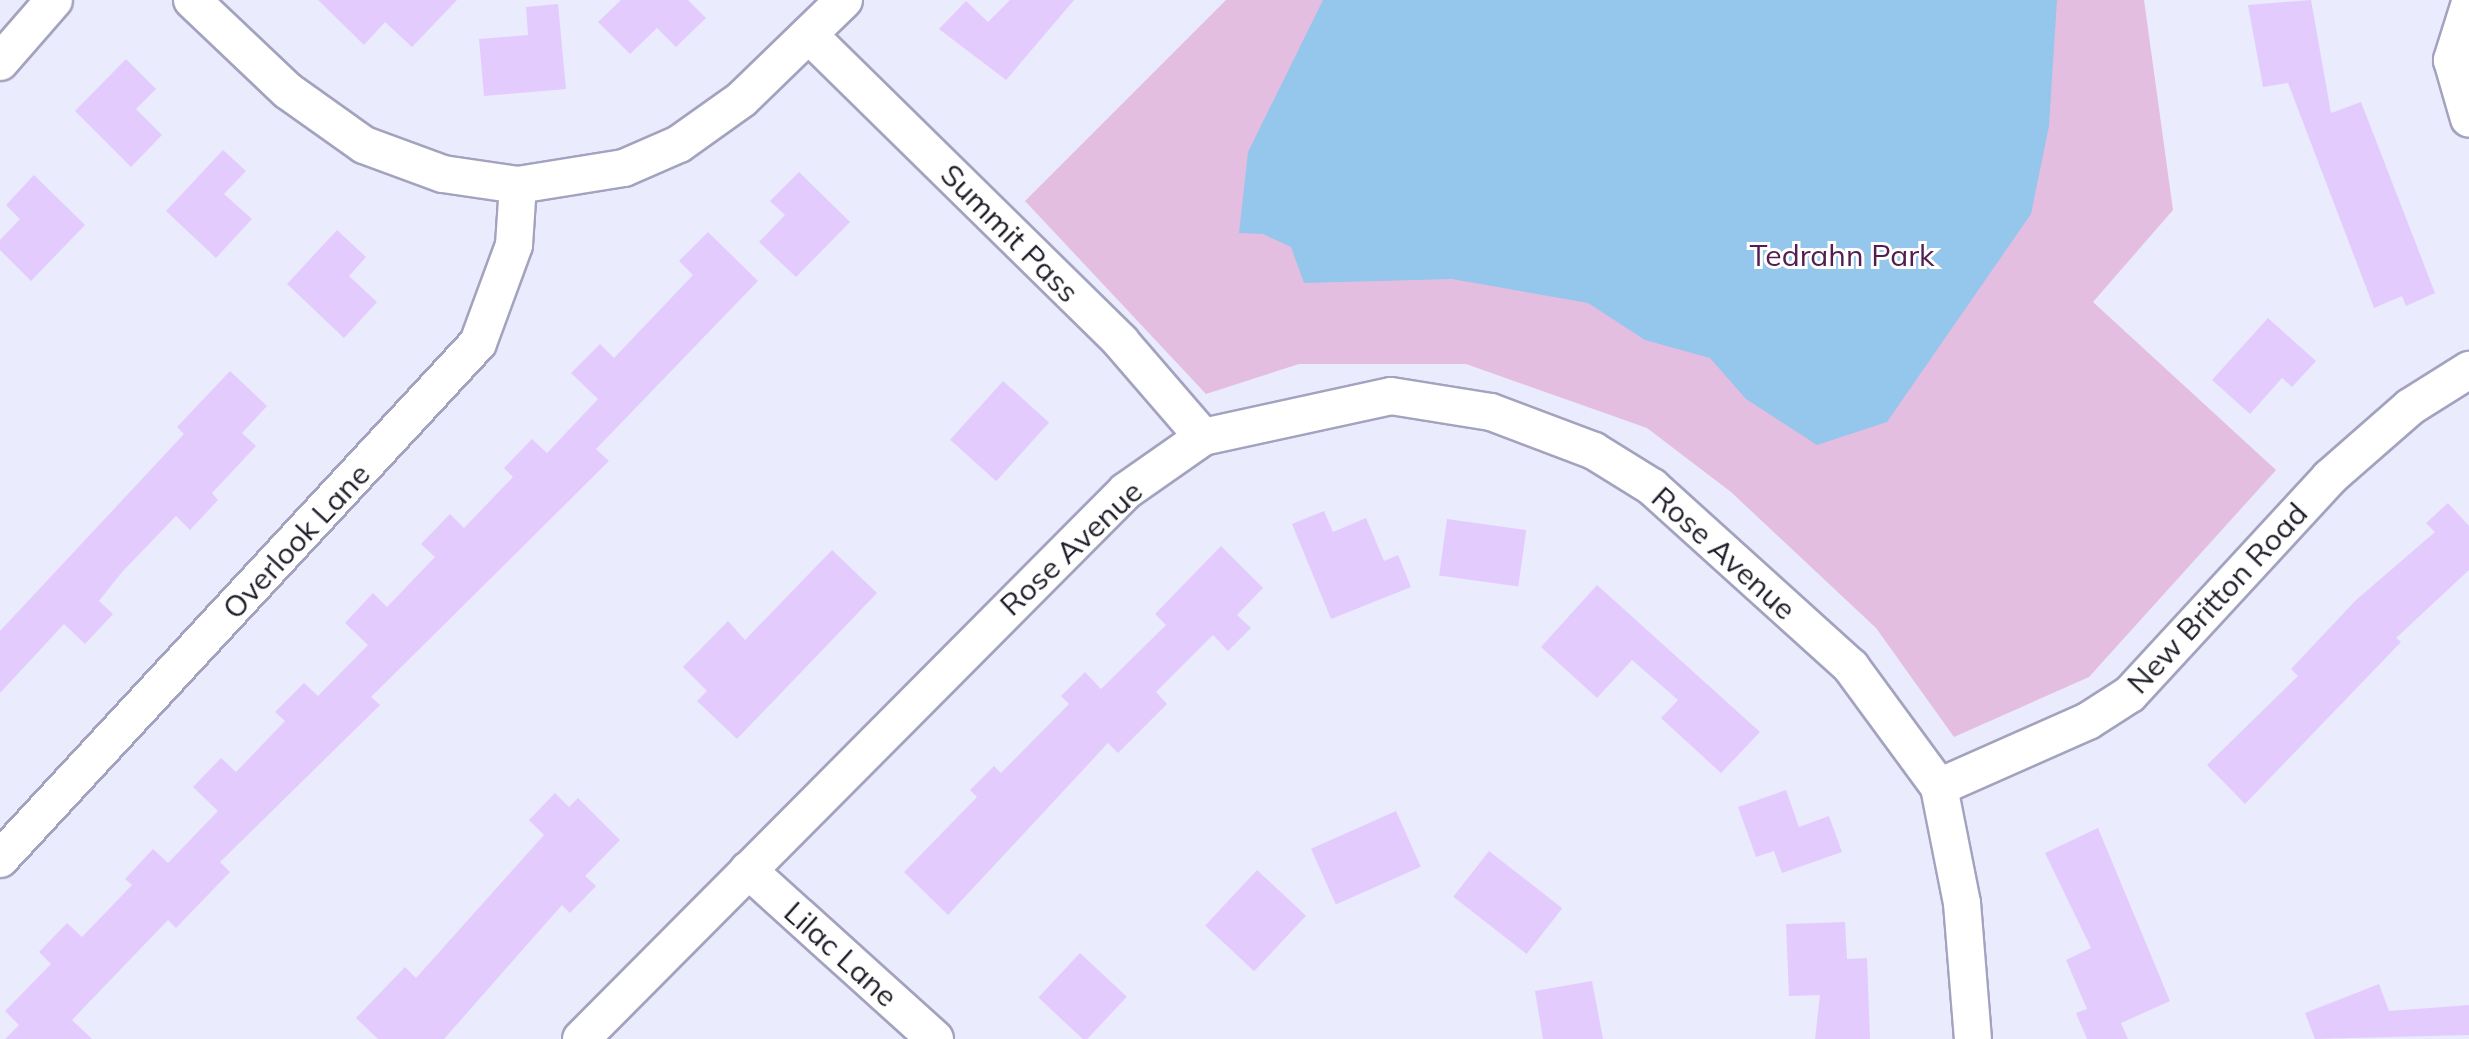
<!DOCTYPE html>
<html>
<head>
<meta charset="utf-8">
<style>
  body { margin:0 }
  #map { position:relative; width:2469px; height:1039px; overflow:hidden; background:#eaebfd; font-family:Mulish,sans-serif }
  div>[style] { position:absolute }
  .green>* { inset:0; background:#e4bee1 }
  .water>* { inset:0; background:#95c6eb }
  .building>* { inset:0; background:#e4cbfe; transform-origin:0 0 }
  .roads { filter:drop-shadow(2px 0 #a3a3bf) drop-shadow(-2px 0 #a3a3bf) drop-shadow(0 2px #a3a3bf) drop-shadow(0 -2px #a3a3bf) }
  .minor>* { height:36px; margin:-18px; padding:0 18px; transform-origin:18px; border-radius:18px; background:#fff }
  span { translate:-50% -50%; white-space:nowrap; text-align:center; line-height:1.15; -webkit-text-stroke:6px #fff; paint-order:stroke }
  .street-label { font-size:30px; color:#1f1f2a }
  .park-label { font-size:30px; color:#521e51 }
</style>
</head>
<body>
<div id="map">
  <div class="green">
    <i style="clip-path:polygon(1226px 0,2144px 0,2173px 210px,2093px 302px,2276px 470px,2089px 677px,1954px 737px,1876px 628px,1731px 492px,1647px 428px,1466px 364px,1299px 364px,1206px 394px,1025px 201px)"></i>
  </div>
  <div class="water">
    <i style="clip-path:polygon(1323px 0,2057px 0,2049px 126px,2031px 214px,1887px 422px,1817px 445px,1746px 399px,1710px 358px,1645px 340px,1588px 303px,1452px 279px,1304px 283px,1291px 247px,1263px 234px,1239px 233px,1248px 152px)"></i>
  </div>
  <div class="building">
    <i style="clip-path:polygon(318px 0,457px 0,412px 47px,385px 22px,364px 45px)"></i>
    <i style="clip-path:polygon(621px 0,688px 0,706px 18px,676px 47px,657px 28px,630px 54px,598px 22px)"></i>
    <i style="clip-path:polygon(1010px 0,1074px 0,1006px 80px,939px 29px,966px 1px,988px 22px)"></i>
    <i style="clip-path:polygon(2311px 0,2331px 113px,2361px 102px,2435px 293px,2406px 306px,2402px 296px,2374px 308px,2288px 83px,2263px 87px,2248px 5px)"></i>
    <i style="clip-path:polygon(558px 4px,566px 89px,484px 96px,479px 39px,528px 35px,526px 7px)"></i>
    <i style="clip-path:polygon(126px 59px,156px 89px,136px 109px,162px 135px,131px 167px,75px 111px)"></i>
    <i style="clip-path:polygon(223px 150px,246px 171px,224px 194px,252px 219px,216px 258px,166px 211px)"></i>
    <i style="clip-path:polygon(799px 172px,850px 222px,796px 277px,759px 242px,785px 215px,770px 201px)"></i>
    <i style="clip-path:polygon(34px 175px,85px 225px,31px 281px,0 250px,0 240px,20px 219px,6px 205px)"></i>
    <i style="clip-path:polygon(337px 230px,366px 257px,349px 276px,377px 302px,344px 338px,287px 284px)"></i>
    <i style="clip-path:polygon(708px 232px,758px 281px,596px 449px,609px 461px,371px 697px,380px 705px,220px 862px,230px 872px,176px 928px,168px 920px,72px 1020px,92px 1039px,5px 1039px,19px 1025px,5px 1011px,51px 964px,39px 952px,67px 923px,82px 937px,132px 885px,125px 879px,153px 849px,168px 863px,218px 811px,193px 787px,221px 758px,236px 772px,285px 721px,275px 712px,304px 683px,318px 696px,368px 645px,345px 623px,373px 593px,387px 607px,435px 557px,421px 544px,450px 514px,464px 528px,513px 477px,504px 468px,532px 439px,547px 453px,598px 399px,571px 373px,600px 344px,614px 358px,693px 275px,679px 261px)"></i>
    <i style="clip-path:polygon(2268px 318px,2316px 361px,2292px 387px,2282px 378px,2250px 414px,2212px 380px)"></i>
    <i style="clip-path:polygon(230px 371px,267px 406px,242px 433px,256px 446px,212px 493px,218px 500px,190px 530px,176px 516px,122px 572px,99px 601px,113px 614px,85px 644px,64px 624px,0 693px,0 631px,184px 434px,177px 427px)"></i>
    <i style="left:1003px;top:381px;width:62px;height:79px;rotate:42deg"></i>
    <i style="clip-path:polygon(2448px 503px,2469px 526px,2469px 570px,2396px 638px,2401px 642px,2245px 804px,2207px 765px,2298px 676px,2291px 669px,2356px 600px,2435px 532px,2426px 523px)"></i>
    <i style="clip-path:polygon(1324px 511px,1333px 532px,1366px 518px,1384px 561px,1398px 555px,1411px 587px,1331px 619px,1292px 524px)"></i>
    <i style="left:1447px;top:519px;width:80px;height:57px;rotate:8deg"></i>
    <i style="clip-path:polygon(1221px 546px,1263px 588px,1237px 615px,1251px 628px,1228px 651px,1213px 635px,1156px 692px,1167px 704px,1118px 753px,1108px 743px,948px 915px,904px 872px,977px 797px,970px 790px,994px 766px,1001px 773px,1069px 704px,1061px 696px,1085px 672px,1101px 689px,1166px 625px,1155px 614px)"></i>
    <i style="clip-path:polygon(832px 550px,877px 593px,737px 739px,697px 701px,707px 691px,683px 667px,728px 621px,745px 640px)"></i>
    <i style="clip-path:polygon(1597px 585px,1760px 732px,1721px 773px,1661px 718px,1678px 700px,1632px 660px,1597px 698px,1541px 647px)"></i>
    <i style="clip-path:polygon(1786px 790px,1799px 827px,1829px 816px,1842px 852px,1782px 873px,1774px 851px,1756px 857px,1738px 807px)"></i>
    <i style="clip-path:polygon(555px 793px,569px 807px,578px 798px,620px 840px,585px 876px,596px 886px,570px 913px,562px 905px,444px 1039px,378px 1039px,356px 1018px,405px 967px,416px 978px,544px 835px,529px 820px)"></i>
    <i style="left:1396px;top:811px;width:61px;height:93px;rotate:66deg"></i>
    <i style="clip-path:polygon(2098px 828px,2170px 1001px,2121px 1023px,2128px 1039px,2087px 1039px,2076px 1013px,2087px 1009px,2066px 960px,2091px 948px,2045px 853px)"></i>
    <i style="left:1489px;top:851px;width:93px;height:58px;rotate:38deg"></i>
    <i style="left:1257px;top:870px;width:67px;height:76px;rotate:43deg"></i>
    <i style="clip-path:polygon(1845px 922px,1847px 959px,1867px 958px,1870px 1039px,1815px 1039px,1820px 995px,1789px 996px,1786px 924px)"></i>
    <i style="left:1080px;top:953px;width:64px;height:61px;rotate:43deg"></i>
    <i style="clip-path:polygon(1592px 981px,1603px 1039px,1543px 1039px,1535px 991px)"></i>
    <i style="clip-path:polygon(2379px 984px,2389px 1011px,2469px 1005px,2469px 1035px,2315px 1039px,2305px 1013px)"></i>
  </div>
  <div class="roads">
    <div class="minor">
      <i style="left:192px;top:0;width:132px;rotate:43.5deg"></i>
      <i style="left:288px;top:91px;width:93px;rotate:35.4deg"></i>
      <i style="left:364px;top:145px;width:84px;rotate:20.2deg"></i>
      <i style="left:443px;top:174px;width:76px;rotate:8.3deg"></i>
      <i style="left:518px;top:185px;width:107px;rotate:-9.1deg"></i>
      <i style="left:624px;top:168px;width:60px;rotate:-23.6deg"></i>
      <i style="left:679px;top:144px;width:77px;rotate:-35.5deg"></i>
      <i style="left:742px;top:99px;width:142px;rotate:-44.1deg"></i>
      <i style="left:2469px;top:6px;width:57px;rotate:107.5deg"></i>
      <i style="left:2452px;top:60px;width:61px;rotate:73.9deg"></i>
      <i style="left:810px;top:36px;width:436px;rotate:44.5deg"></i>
      <i style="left:1121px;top:342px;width:125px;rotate:49.2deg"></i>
      <i style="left:0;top:62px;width:82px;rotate:-48.9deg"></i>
      <i style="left:1939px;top:787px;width:163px;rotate:-23.9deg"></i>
      <i style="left:2088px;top:721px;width:50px;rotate:-32.7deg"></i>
      <i style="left:2130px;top:694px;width:294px;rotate:-47.3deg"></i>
      <i style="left:2329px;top:478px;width:108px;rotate:-41.2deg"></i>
      <i style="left:2410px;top:407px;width:70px;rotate:-32.1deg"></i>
      <i style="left:0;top:859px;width:703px;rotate:-47.19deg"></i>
      <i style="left:478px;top:343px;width:104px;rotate:-69.8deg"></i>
      <i style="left:514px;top:245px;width:60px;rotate:-86.2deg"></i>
      <i style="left:748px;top:870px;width:252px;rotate:42.1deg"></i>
      <i style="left:581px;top:1039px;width:773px;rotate:-45.16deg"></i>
      <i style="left:1126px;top:491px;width:94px;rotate:-35deg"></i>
      <i style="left:1203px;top:437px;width:192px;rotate:-12.3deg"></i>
      <i style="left:1391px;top:396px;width:101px;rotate:9.1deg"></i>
      <i style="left:1491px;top:412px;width:110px;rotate:20.7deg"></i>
      <i style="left:1594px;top:451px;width:68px;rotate:31.8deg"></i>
      <i style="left:1652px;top:487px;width:268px;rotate:42.1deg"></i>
      <i style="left:1851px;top:667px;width:149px;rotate:53.7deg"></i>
      <i style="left:1939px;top:787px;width:118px;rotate:78.8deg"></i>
      <i style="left:1962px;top:903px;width:136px;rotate:85.4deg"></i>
    </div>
  </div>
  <div class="street-label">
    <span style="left:1010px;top:233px;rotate:45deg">Summit Pass</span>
    <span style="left:296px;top:541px;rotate:-47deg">Overlook Lane</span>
    <span style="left:1071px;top:548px;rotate:-43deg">Rose Avenue</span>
    <span style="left:1724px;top:553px;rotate:42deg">Rose Avenue</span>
    <span style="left:2217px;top:598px;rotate:-47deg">New Britton Road</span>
    <span style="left:841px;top:954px;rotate:42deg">Lilac Lane</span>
  </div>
  <div class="park-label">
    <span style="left:1842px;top:255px">Tedrahn Park</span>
  </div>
</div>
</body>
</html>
